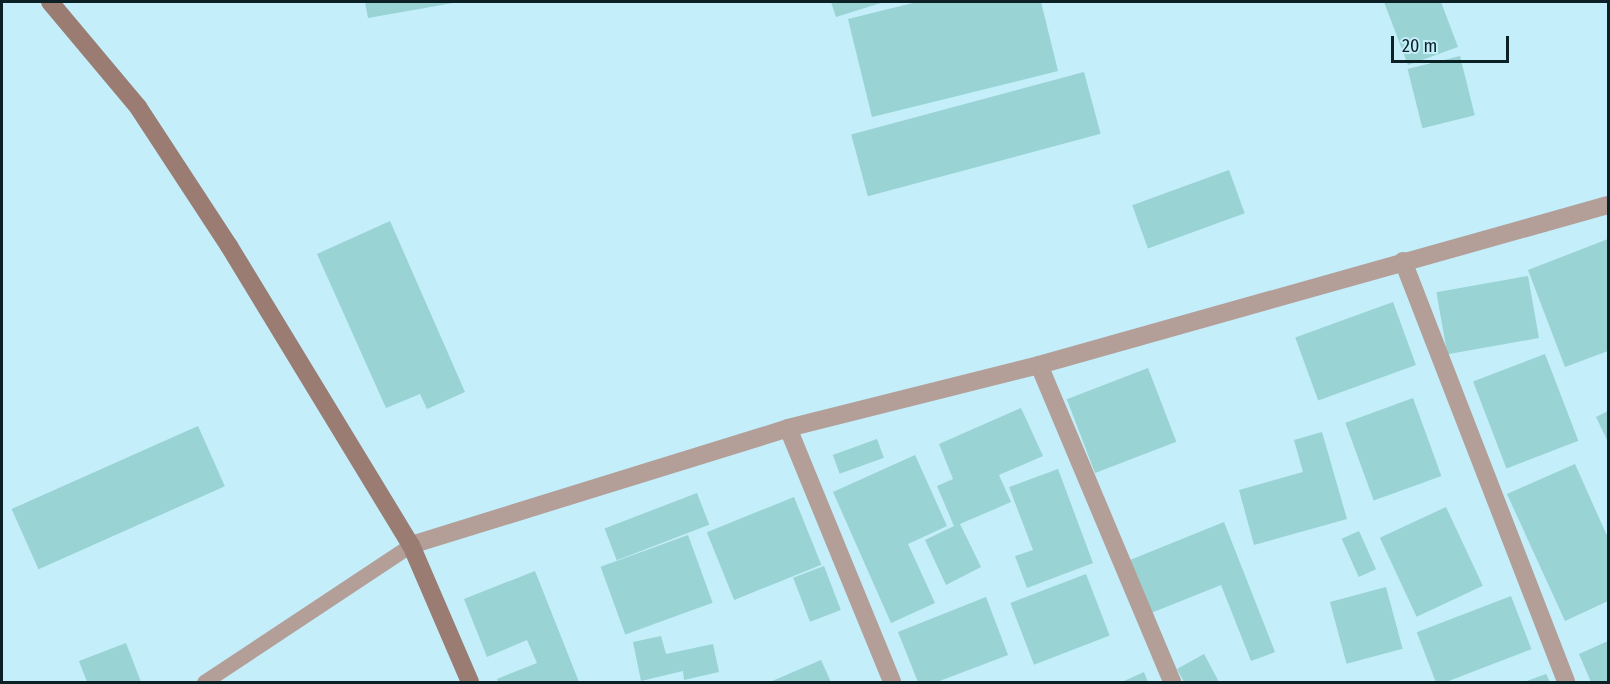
<!DOCTYPE html>
<html>
<head>
<meta charset="utf-8">
<style>
  body { margin:0 }
  #map { position:relative; width:1610px; height:684px; overflow:hidden; background:#c3eefa; font-family:"Fira Sans Condensed",sans-serif }
  div>[style] { position:absolute }
  .building>* { inset:0; background:#99d3d4; transform-origin:0 0 }
  .lane>* { height:15px; margin:-7.5px; padding:0 7.5px; transform-origin:7.5px; border-radius:7.5px; background:#b39e98 }
  .street>* { height:18px; margin:-9px; padding:0 9px; transform-origin:9px; border-radius:9px; background:#b39e98 }
  .secondary>* { height:18px; margin:-9px; padding:0 9px; transform-origin:9px; border-radius:9px; background:#9a7c73 }
  span { translate:-50% -50%; white-space:nowrap; text-align:center; line-height:1.15; -webkit-text-stroke:5px #c3eefa; paint-order:stroke }
  .frame { position:absolute; inset:0; border:3px solid #0b2126; pointer-events:none }
  .scale { position:absolute; left:1391px; top:36px; width:118px; height:27px; box-sizing:border-box; border:3px solid #0b2126; border-top:0; padding-left:8px; font-size:18px; line-height:21px; white-space:nowrap; color:#0b2126; -webkit-text-stroke:4px #c3eefa; paint-order:stroke }
</style>
</head>
<body>
<div id="map">
  <div class="building">
    <i style="clip-path:polygon(365px 2px,453px 2px,453px 3px,368px 18px)"></i>
    <i style="clip-path:polygon(831px 2px,884px 2px,836px 17px)"></i>
    <i style="clip-path:polygon(917px 2px,1041px 2px,1058px 71px,872px 117px,848px 19px)"></i>
    <i style="clip-path:polygon(1384px 2px,1441px 2px,1458px 47px,1408px 65px)"></i>
    <i style="left:1460px;top:56px;width:61px;height:54px;rotate:76deg"></i>
    <i style="left:1084px;top:72px;width:64px;height:241px;rotate:75deg"></i>
    <i style="left:1229px;top:170px;width:46px;height:103px;rotate:70deg"></i>
    <i style="clip-path:polygon(390px 221px,465px 392px,427px 409px,420px 394px,386px 408px,317px 254px)"></i>
    <i style="clip-path:polygon(1608px 239px,1608px 351px,1565px 367px,1528px 270px)"></i>
    <i style="left:1528px;top:276px;width:63px;height:93px;rotate:80deg"></i>
    <i style="left:1393px;top:302px;width:67px;height:104px;rotate:70deg"></i>
    <i style="left:1545px;top:354px;width:93px;height:77px;rotate:69deg"></i>
    <i style="left:1148px;top:368px;width:79px;height:87px;rotate:69deg"></i>
    <i style="left:1413px;top:398px;width:83px;height:72px;rotate:70deg"></i>
    <i style="clip-path:polygon(1021px 408px,1043px 456px,999px 475px,1011px 502px,960px 524px,981px 567px,946px 585px,925px 540px,954px 526px,937px 486px,953px 479px,939px 444px)"></i>
    <i style="clip-path:polygon(1608px 411px,1608px 442px,1596px 417px)"></i>
    <i style="left:198px;top:426px;width:66px;height:204px;rotate:66deg"></i>
    <i style="clip-path:polygon(1322px 432px,1347px 519px,1254px 545px,1239px 490px,1303px 472px,1294px 440px)"></i>
    <i style="left:877px;top:439px;width:20px;height:47px;rotate:70deg"></i>
    <i style="clip-path:polygon(915px 455px,947px 526px,908px 544px,935px 603px,891px 623px,833px 492px)"></i>
    <i style="clip-path:polygon(1575px 464px,1608px 538px,1608px 601px,1565px 621px,1507px 494px)"></i>
    <i style="clip-path:polygon(1058px 469px,1093px 563px,1027px 588px,1015px 556px,1033px 550px,1009px 487px)"></i>
    <i style="left:697px;top:493px;width:34px;height:99px;rotate:69deg"></i>
    <i style="left:794px;top:497px;width:73px;height:94px;rotate:68deg"></i>
    <i style="left:1446px;top:507px;width:87px;height:73px;rotate:65deg"></i>
    <i style="clip-path:polygon(1224px 522px,1275px 652px,1251px 661px,1221px 585px,1151px 613px,1130px 560px)"></i>
    <i style="left:1359px;top:531px;width:42px;height:19px;rotate:66deg"></i>
    <i style="left:688px;top:535px;width:72px;height:93px;rotate:70deg"></i>
    <i style="left:824px;top:566px;width:47px;height:33px;rotate:69deg"></i>
    <i style="clip-path:polygon(535px 571px,579px 682px,498px 682px,497px 679px,537px 663px,527px 640px,487px 657px,464px 599px)"></i>
    <i style="left:1086px;top:574px;width:66px;height:81px;rotate:69deg"></i>
    <i style="left:1386px;top:587px;width:64px;height:58px;rotate:75deg"></i>
    <i style="left:1511px;top:596px;width:57px;height:101px;rotate:69deg"></i>
    <i style="clip-path:polygon(986px 597px,1008px 655px,937px 682px,918px 682px,898px 632px)"></i>
    <i style="clip-path:polygon(661px 636px,666px 654px,713px 644px,719px 672px,684px 680px,683px 671px,641px 681px,633px 642px)"></i>
    <i style="clip-path:polygon(1608px 641px,1608px 682px,1591px 682px,1579px 654px)"></i>
    <i style="clip-path:polygon(126px 643px,141px 682px,87px 682px,79px 661px)"></i>
    <i style="clip-path:polygon(1204px 654px,1219px 682px,1184px 682px,1177px 669px)"></i>
    <i style="clip-path:polygon(821px 660px,831px 682px,770px 682px)"></i>
    <i style="clip-path:polygon(1144px 672px,1148px 682px,1122px 682px)"></i>
    <i style="clip-path:polygon(1546px 674px,1550px 682px,1524px 682px)"></i>
  </div>
  <div class="lane">
    <i style="left:204px;top:682px;width:248px;rotate:-33.5deg"></i>
  </div>
  <div class="street">
    <i style="left:1403px;top:261px;width:451px;rotate:68.8deg"></i>
    <i style="left:1039px;top:365px;width:344px;rotate:67.2deg"></i>
    <i style="left:788px;top:428px;width:274px;rotate:67.7deg"></i>
    <i style="left:411px;top:545px;width:395px;rotate:-17.2deg"></i>
    <i style="left:788px;top:428px;width:259px;rotate:-14.1deg"></i>
    <i style="left:1039px;top:365px;width:591px;rotate:-15.71deg"></i>
  </div>
  <div class="secondary">
    <i style="left:50px;top:2px;width:137px;rotate:50deg"></i>
    <i style="left:138px;top:107px;width:166px;rotate:56.8deg"></i>
    <i style="left:229px;top:246px;width:350px;rotate:58.7deg"></i>
    <i style="left:411px;top:545px;width:149px;rotate:66.7deg"></i>
  </div>
  <div class="frame"></div>
  <div class="scale">20 m</div>
</div>
</body>
</html>
